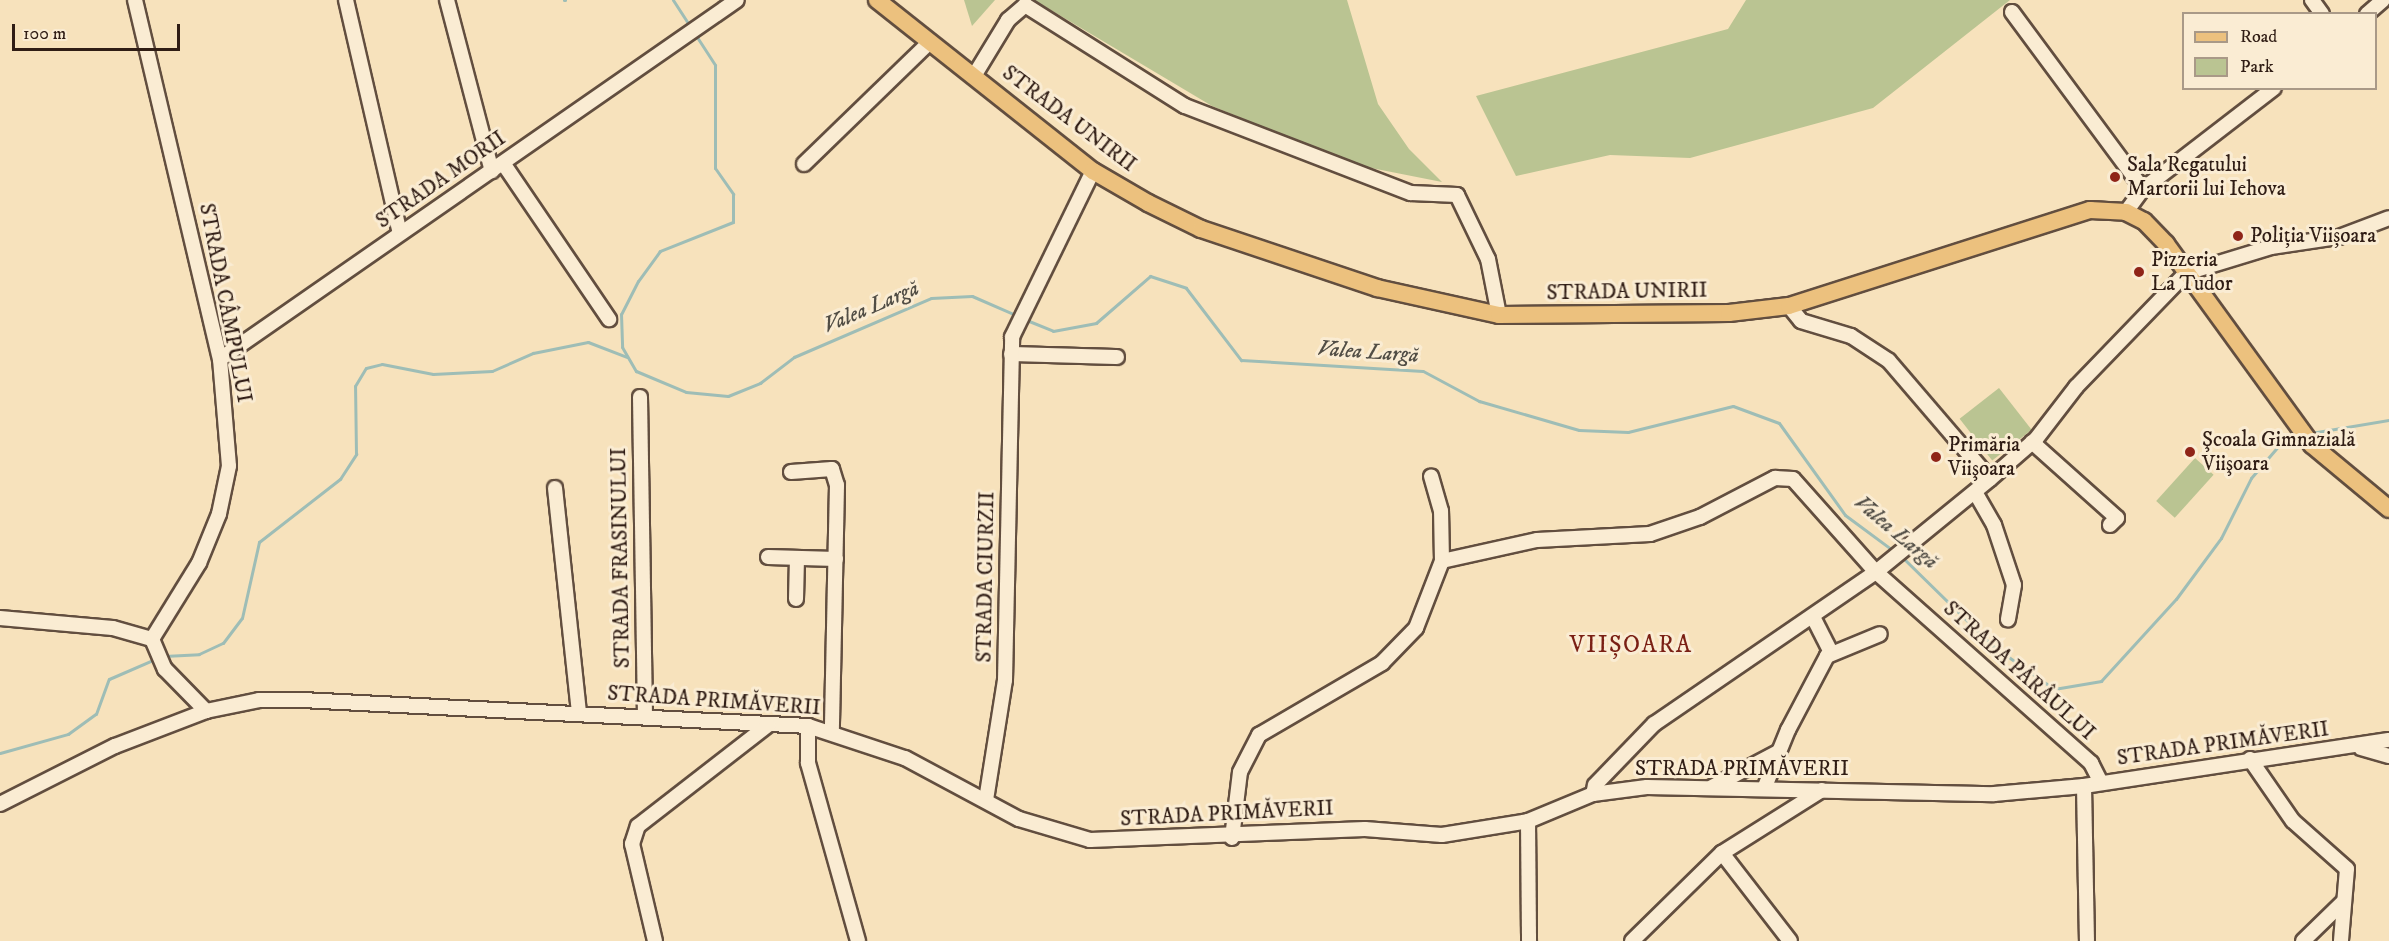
<!DOCTYPE html>
<html>
<head>
<meta charset="utf-8">
<style>
  body { margin:0 }
  #map { position:relative; width:2389px; height:941px; overflow:hidden; background:#f7e2bc; font-family:"IM FELL DW Pica",serif }
  div>[style] { position:absolute }
  .green>* { inset:0; background:#bac492; transform-origin:0 0 }
  .stream>* { height:3px; margin:-1.5px; padding:0 1.5px; transform-origin:1.5px; border-radius:1.5px; background:#9ebdb6 }
  .roads { filter:drop-shadow(2px 0 #624e3f) drop-shadow(-2px 0 #624e3f) drop-shadow(0 2px #624e3f) drop-shadow(0 -2px #624e3f) }
  .minor>* { height:14px; margin:-7px; padding:0 7px; transform-origin:7px; border-radius:7px; background:#faecd3 }
  .major>* { height:16px; margin:-8px; padding:0 8px; transform-origin:8px; border-radius:8px; background:#ecc17e }
  .dots>* { width:16px; height:16px; translate:-50% -50%; box-sizing:border-box; border:3px solid #faecd3; border-radius:50% }
  span { translate:-50% -50%; white-space:nowrap; text-align:center; line-height:1.15; -webkit-text-stroke:6px #faecd3; paint-order:stroke }
  .street-label { font-size:21px; color:#301d15 }
  .poi-label { font-size:21px; color:#301d15 }
  .left { translate:0 -50%; text-align:left }
  .water-label { font-size:22px; color:#514d45; font-style:italic }
  .quarter-label { font-size:24px; color:#7a1f14; letter-spacing:1.5px }
  .legend { position:absolute; left:2182px; top:12px; width:195px; height:78px; box-sizing:border-box; background:#faecd3; border:2px solid #a99987; margin:0; padding:8px 10px; list-style:none; font-size:18px; color:#301d15 }
  .legend li { display:flex; align-items:center; gap:12px; height:30px }
  .legend b { width:30px; border:2px solid #a99987 }
  .scale { position:absolute; left:12px; top:24px; width:168px; height:27px; box-sizing:border-box; border:3px solid #301d15; border-top:0; padding-left:8px; font-size:18px; line-height:21px; white-space:nowrap; color:#301d15; -webkit-text-stroke:4px #faecd3; paint-order:stroke }
</style>
</head>
<body>
<div id="map">
  <div class="green">
    <i style="clip-path:polygon(964px 0,995px 0,972px 26px)"></i>
    <i style="clip-path:polygon(1034px 0,1347px 0,1378px 104px,1409px 149px,1442px 182px,1356px 165px,1212px 106px)"></i>
    <i style="clip-path:polygon(1746px 0,2010px 0,1873px 108px,1690px 158px,1610px 155px,1516px 176px,1476px 96px,1728px 29px)"></i>
    <i style="left:1999px;top:388px;width:53px;height:50px;rotate:52deg"></i>
    <i style="left:2195px;top:458px;width:25px;height:58px;rotate:42deg"></i>
  </div>
  <div class="stream">
    <i style="left:564px;top:0;width:1px"></i>
    <i style="left:673px;top:0;width:31px;rotate:57deg"></i>
    <i style="left:695px;top:34px;width:37px;rotate:57deg"></i>
    <i style="left:715px;top:65px;width:103px;rotate:90deg"></i>
    <i style="left:715px;top:168px;width:32px;rotate:55deg"></i>
    <i style="left:733px;top:194px;width:28px;rotate:90deg"></i>
    <i style="left:733px;top:222px;width:79px;rotate:158.3deg"></i>
    <i style="left:660px;top:251px;width:37px;rotate:126deg"></i>
    <i style="left:638px;top:281px;width:37px;rotate:117deg"></i>
    <i style="left:621px;top:314px;width:33px;rotate:88deg"></i>
    <i style="left:622px;top:347px;width:28px;rotate:60deg"></i>
    <i style="left:636px;top:371px;width:54px;rotate:22.8deg"></i>
    <i style="left:686px;top:392px;width:42px;rotate:5.4deg"></i>
    <i style="left:728px;top:396px;width:35px;rotate:-22deg"></i>
    <i style="left:760px;top:383px;width:43px;rotate:-37.4deg"></i>
    <i style="left:794px;top:357px;width:149px;rotate:-23.3deg"></i>
    <i style="left:931px;top:298px;width:41px;rotate:-2.8deg"></i>
    <i style="left:972px;top:296px;width:50px;rotate:23.5deg"></i>
    <i style="left:1024px;top:319px;width:31px;rotate:22deg"></i>
    <i style="left:1053px;top:331px;width:44px;rotate:-10.5deg"></i>
    <i style="left:1096px;top:323px;width:72px;rotate:-41deg"></i>
    <i style="left:1150px;top:276px;width:38px;rotate:18deg"></i>
    <i style="left:1186px;top:288px;width:91px;rotate:52.6deg"></i>
    <i style="left:1241px;top:360px;width:182px;rotate:3.5deg"></i>
    <i style="left:1423px;top:371px;width:64px;rotate:28.2deg"></i>
    <i style="left:1479px;top:401px;width:104px;rotate:16.2deg"></i>
    <i style="left:1579px;top:430px;width:49px;rotate:2.3deg"></i>
    <i style="left:1628px;top:432px;width:108px;rotate:-13.9deg"></i>
    <i style="left:1733px;top:406px;width:49px;rotate:20.3deg"></i>
    <i style="left:1779px;top:423px;width:113px;rotate:54.3deg"></i>
    <i style="left:1845px;top:515px;width:62px;rotate:36.5deg"></i>
    <i style="left:2311px;top:433px;width:79px;rotate:-9.5deg"></i>
    <i style="left:1902px;top:557px;width:127px;rotate:44.4deg"></i>
    <i style="left:1993px;top:646px;width:75px;rotate:35.2deg"></i>
    <i style="left:2054px;top:689px;width:48px;rotate:-9.7deg"></i>
    <i style="left:2101px;top:681px;width:111px;rotate:-47.6deg"></i>
    <i style="left:2176px;top:599px;width:76px;rotate:-53.6deg"></i>
    <i style="left:2221px;top:538px;width:67px;rotate:-63.4deg"></i>
    <i style="left:2251px;top:478px;width:46px;rotate:-49.4deg"></i>
    <i style="left:2281px;top:443px;width:19px;rotate:-18deg"></i>
    <i style="left:164px;top:656px;width:35px;rotate:-3deg"></i>
    <i style="left:199px;top:654px;width:26px;rotate:-25deg"></i>
    <i style="left:223px;top:643px;width:31px;rotate:-53deg"></i>
    <i style="left:242px;top:618px;width:78px;rotate:-77.4deg"></i>
    <i style="left:259px;top:542px;width:103px;rotate:-37.9deg"></i>
    <i style="left:340px;top:479px;width:30px;rotate:-57deg"></i>
    <i style="left:356px;top:454px;width:68px;rotate:-90.8deg"></i>
    <i style="left:355px;top:386px;width:21px;rotate:-59deg"></i>
    <i style="left:366px;top:368px;width:16px;rotate:-14deg"></i>
    <i style="left:382px;top:364px;width:52px;rotate:11.1deg"></i>
    <i style="left:433px;top:374px;width:59px;rotate:-2.9deg"></i>
    <i style="left:492px;top:371px;width:45px;rotate:-23.7deg"></i>
    <i style="left:533px;top:353px;width:56px;rotate:-11.3deg"></i>
    <i style="left:588px;top:342px;width:42px;rotate:21deg"></i>
    <i style="left:0;top:753px;width:71px;rotate:-15.6deg"></i>
    <i style="left:68px;top:734px;width:34px;rotate:-36deg"></i>
    <i style="left:96px;top:714px;width:37px;rotate:-70deg"></i>
    <i style="left:109px;top:679px;width:50px;rotate:-23.5deg"></i>
  </div>
  <div class="roads">
    <div class="minor">
      <i style="left:135px;top:0;width:369px;rotate:76.7deg"></i>
      <i style="left:220px;top:359px;width:107px;rotate:85.2deg"></i>
      <i style="left:229px;top:466px;width:49px;rotate:101.8deg"></i>
      <i style="left:219px;top:514px;width:53px;rotate:112.2deg"></i>
      <i style="left:199px;top:563px;width:89px;rotate:121.7deg"></i>
      <i style="left:346px;top:0;width:239px;rotate:77deg"></i>
      <i style="left:447px;top:0;width:177px;rotate:75.3deg"></i>
      <i style="left:2312px;top:0;width:17px;rotate:54deg"></i>
      <i style="left:2012px;top:12px;width:220px;rotate:53.5deg"></i>
      <i style="left:2367px;top:14px;width:21px;rotate:-41deg"></i>
      <i style="left:974px;top:76px;width:66px;rotate:-58.7deg"></i>
      <i style="left:1008px;top:20px;width:23px;rotate:-41deg"></i>
      <i style="left:1025px;top:5px;width:189px;rotate:32.3deg"></i>
      <i style="left:1185px;top:106px;width:242px;rotate:21.1deg"></i>
      <i style="left:1411px;top:193px;width:46px;rotate:2.5deg"></i>
      <i style="left:1457px;top:195px;width:71px;rotate:64.2deg"></i>
      <i style="left:1488px;top:259px;width:57px;rotate:78.9deg"></i>
      <i style="left:503px;top:163px;width:189px;rotate:55.8deg"></i>
      <i style="left:804px;top:164px;width:175px;rotate:-44.1deg"></i>
      <i style="left:2126px;top:212px;width:29px;rotate:-54deg"></i>
      <i style="left:2143px;top:189px;width:165px;rotate:-37.6deg"></i>
      <i style="left:1789px;top:306px;width:19px;rotate:51deg"></i>
      <i style="left:1801px;top:321px;width:52px;rotate:16.7deg"></i>
      <i style="left:1851px;top:336px;width:45px;rotate:33.3deg"></i>
      <i style="left:1889px;top:361px;width:155px;rotate:49.4deg"></i>
      <i style="left:1011px;top:354px;width:106px;rotate:1.6deg"></i>
      <i style="left:220px;top:359px;width:629px;rotate:-34.78deg"></i>
      <i style="left:640px;top:397px;width:320px;rotate:89.1deg"></i>
      <i style="left:2032px;top:442px;width:114px;rotate:41.8deg"></i>
      <i style="left:2117px;top:518px;width:10px;rotate:135deg"></i>
      <i style="left:791px;top:472px;width:41px;rotate:-4.2deg"></i>
      <i style="left:832px;top:469px;width:17px;rotate:73deg"></i>
      <i style="left:837px;top:485px;width:245px;rotate:91.2deg"></i>
      <i style="left:555px;top:488px;width:226px;rotate:83.9deg"></i>
      <i style="left:1975px;top:492px;width:38px;rotate:60deg"></i>
      <i style="left:1994px;top:525px;width:63px;rotate:71.6deg"></i>
      <i style="left:2014px;top:585px;width:35px;rotate:100deg"></i>
      <i style="left:768px;top:557px;width:68px;rotate:1.7deg"></i>
      <i style="left:1442px;top:561px;width:97px;rotate:-12.5deg"></i>
      <i style="left:1537px;top:540px;width:113px;rotate:-3deg"></i>
      <i style="left:1650px;top:534px;width:53px;rotate:-18.8deg"></i>
      <i style="left:1700px;top:517px;width:85px;rotate:-27.5deg"></i>
      <i style="left:1775px;top:478px;width:18px;rotate:3deg"></i>
      <i style="left:1793px;top:479px;width:125px;rotate:48.3deg"></i>
      <i style="left:1876px;top:572px;width:288px;rotate:41.6deg"></i>
      <i style="left:2091px;top:763px;width:22px;rotate:63deg"></i>
      <i style="left:796px;top:599px;width:41px;rotate:-88.6deg"></i>
      <i style="left:1813px;top:617px;width:39px;rotate:63deg"></i>
      <i style="left:0;top:618px;width:113px;rotate:5.1deg"></i>
      <i style="left:113px;top:628px;width:41px;rotate:15.8deg"></i>
      <i style="left:152px;top:639px;width:33px;rotate:67deg"></i>
      <i style="left:165px;top:669px;width:59px;rotate:45.7deg"></i>
      <i style="left:206px;top:711px;width:54px;rotate:-11.7deg"></i>
      <i style="left:259px;top:700px;width:43px"></i>
      <i style="left:302px;top:700px;width:507px;rotate:2.94deg"></i>
      <i style="left:808px;top:726px;width:102px;rotate:18.3deg"></i>
      <i style="left:905px;top:758px;width:129px;rotate:28.2deg"></i>
      <i style="left:1019px;top:819px;width:74px;rotate:16.5deg"></i>
      <i style="left:1090px;top:840px;width:275px;rotate:-2.3deg"></i>
      <i style="left:1365px;top:829px;width:77px;rotate:4.5deg"></i>
      <i style="left:1442px;top:835px;width:87px;rotate:-9.2deg"></i>
      <i style="left:1528px;top:821px;width:70px;rotate:-22.6deg"></i>
      <i style="left:1593px;top:794px;width:54px;rotate:-7.4deg"></i>
      <i style="left:1647px;top:787px;width:347px;rotate:1.2deg"></i>
      <i style="left:1994px;top:794px;width:90px;rotate:-5.1deg"></i>
      <i style="left:2084px;top:786px;width:308px;rotate:-8.6deg"></i>
      <i style="left:808px;top:726px;width:37px;rotate:90deg"></i>
      <i style="left:808px;top:763px;width:185px;rotate:74.3deg"></i>
      <i style="left:2361px;top:748px;width:29px;rotate:16deg"></i>
      <i style="left:2250px;top:759px;width:75px;rotate:55.3deg"></i>
      <i style="left:2293px;top:821px;width:72px;rotate:41.6deg"></i>
      <i style="left:2347px;top:869px;width:72px;rotate:94.8deg"></i>
      <i style="left:2084px;top:786px;width:155px;rotate:88.9deg"></i>
      <i style="left:1712px;top:787px;width:75px;rotate:-27.9deg"></i>
      <i style="left:1764px;top:789px;width:64px;rotate:-67.9deg"></i>
      <i style="left:1788px;top:730px;width:84px;rotate:-62.2deg"></i>
      <i style="left:1827px;top:656px;width:57px;rotate:-22.5deg"></i>
      <i style="left:1593px;top:794px;width:9px;rotate:-77deg"></i>
      <i style="left:1595px;top:785px;width:85px;rotate:-46deg"></i>
      <i style="left:1654px;top:724px;width:269px;rotate:-34.4deg"></i>
      <i style="left:1876px;top:572px;width:147px;rotate:-39.2deg"></i>
      <i style="left:1990px;top:479px;width:61px;rotate:-41deg"></i>
      <i style="left:2036px;top:439px;width:66px;rotate:-52.4deg"></i>
      <i style="left:2076px;top:387px;width:158px;rotate:-46deg"></i>
      <i style="left:2186px;top:273px;width:89px;rotate:-17deg"></i>
      <i style="left:2271px;top:247px;width:69px;rotate:-8.4deg"></i>
      <i style="left:2339px;top:237px;width:53px;rotate:-20.8deg"></i>
      <i style="left:986px;top:800px;width:121px;rotate:-81deg"></i>
      <i style="left:1005px;top:680px;width:343px;rotate:-88.8deg"></i>
      <i style="left:1012px;top:337px;width:185px;rotate:-64deg"></i>
      <i style="left:0;top:804px;width:129px;rotate:-26.8deg"></i>
      <i style="left:115px;top:746px;width:97px;rotate:-21deg"></i>
      <i style="left:1528px;top:821px;width:120px;rotate:89.5deg"></i>
      <i style="left:1232px;top:838px;width:66px;rotate:-83.1deg"></i>
      <i style="left:1240px;top:772px;width:42px;rotate:-62.8deg"></i>
      <i style="left:1259px;top:735px;width:143px;rotate:-30.3deg"></i>
      <i style="left:1382px;top:663px;width:49px;rotate:-45.8deg"></i>
      <i style="left:1416px;top:628px;width:72px;rotate:-68.8deg"></i>
      <i style="left:1442px;top:561px;width:50px;rotate:-91.1deg"></i>
      <i style="left:1441px;top:511px;width:36px;rotate:-106deg"></i>
      <i style="left:1722px;top:853px;width:111px;rotate:52.3deg"></i>
      <i style="left:655px;top:941px;width:100px;rotate:-103.3deg"></i>
      <i style="left:632px;top:844px;width:19px;rotate:-72deg"></i>
      <i style="left:638px;top:826px;width:165px;rotate:-37.8deg"></i>
      <i style="left:1632px;top:941px;width:126px;rotate:-44.4deg"></i>
      <i style="left:1722px;top:853px;width:118px;rotate:-32.2deg"></i>
      <i style="left:2303px;top:941px;width:56px;rotate:-44.3deg"></i>
    </div>
    <div class="major">
      <i style="left:877px;top:0;width:275px;rotate:38.4deg"></i>
      <i style="left:1093px;top:171px;width:64px;rotate:30.2deg"></i>
      <i style="left:1148px;top:203px;width:59px;rotate:26.1deg"></i>
      <i style="left:1201px;top:229px;width:186px;rotate:18.5deg"></i>
      <i style="left:1377px;top:288px;width:125px;rotate:12.5deg"></i>
      <i style="left:1499px;top:315px;width:230px;rotate:-0.5deg"></i>
      <i style="left:1729px;top:313px;width:60px;rotate:-6.7deg"></i>
      <i style="left:1789px;top:306px;width:316px;rotate:-17.7deg"></i>
      <i style="left:2090px;top:210px;width:36px;rotate:3deg"></i>
      <i style="left:2126px;top:212px;width:20px;rotate:27deg"></i>
      <i style="left:2144px;top:221px;width:32px;rotate:46deg"></i>
      <i style="left:2166px;top:244px;width:248px;rotate:54deg"></i>
      <i style="left:2312px;top:445px;width:100px;rotate:39.7deg"></i>
    </div>
  </div>
  <div class="dots">
    <i style="left:2115px;top:177px;background:#8f2418"></i>
    <i style="left:2238px;top:236px;background:#8f2418"></i>
    <i style="left:2139px;top:272px;background:#8f2418"></i>
    <i style="left:2190px;top:452px;background:#8f2418"></i>
    <i style="left:1936px;top:457px;background:#8f2418"></i>
  </div>
  <div class="street-label">
    <span style="left:1069px;top:119px;rotate:37deg">STRADA UNIRII</span>
    <span style="left:441px;top:180px;rotate:-35deg">STRADA MORII</span>
    <span style="left:1627px;top:292px;rotate:-1deg">STRADA UNIRII</span>
    <span style="left:225px;top:303px;rotate:79deg">STRADA CÂMPULUI</span>
    <span style="left:621px;top:558px;rotate:-91deg">STRADA FRASINULUI</span>
    <span style="left:986px;top:577px;rotate:-89deg">STRADA CIURZII</span>
    <span style="left:2019px;top:671px;rotate:42deg">STRADA PÂRÂULUI</span>
    <span style="left:714px;top:701px;rotate:4deg">STRADA PRIMĂVERII</span>
    <span style="left:2223px;top:744px;rotate:-8deg">STRADA PRIMĂVERII</span>
    <span style="left:1742px;top:769px">STRADA PRIMĂVERII</span>
    <span style="left:1227px;top:814px;rotate:-3deg">STRADA PRIMĂVERII</span>
  </div>
  <div class="poi-label">
    <span class="left" style="left:2127px;top:177px">Sala Regatului<br>Martorii lui Iehova</span>
    <span class="left" style="left:2250px;top:236px">Poliția Viișoara</span>
    <span class="left" style="left:2151px;top:272px">Pizzeria<br>La Tudor</span>
    <span class="left" style="left:2202px;top:452px">Şcoala Gimnazială<br>Viişoara</span>
    <span class="left" style="left:1948px;top:457px">Primăria<br>Viişoara</span>
  </div>
  <div class="water-label">
    <span style="left:871px;top:307px;rotate:-23deg">Valea Largă</span>
    <span style="left:1368px;top:352px;rotate:4deg">Valea Largă</span>
    <span style="left:1896px;top:532px;rotate:40deg">Valea Largă</span>
  </div>
  <div class="quarter-label">
    <span style="left:1631px;top:646px">VIIȘOARA</span>
  </div>
  <ul class="legend">
  <li><b style="height:8px;background:#ecc17e"></b>Road</li>
  <li><b style="height:16px;background:#bac492"></b>Park</li>
  </ul>
  <div class="scale">100 m</div>
</div>
</body>
</html>
